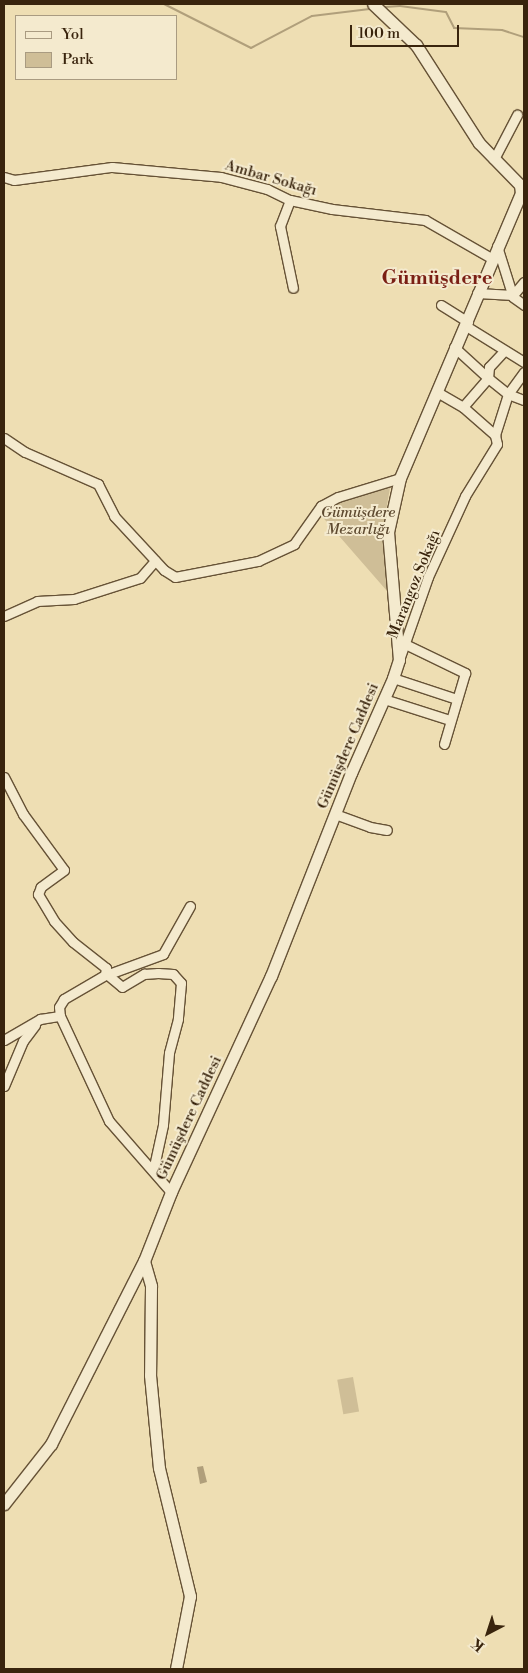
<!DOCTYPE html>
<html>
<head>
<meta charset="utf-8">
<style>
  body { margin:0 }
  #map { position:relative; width:528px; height:1673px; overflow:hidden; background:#eedeb3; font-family:"Libre Bodoni",serif }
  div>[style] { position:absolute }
  .green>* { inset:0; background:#cfbe97; transform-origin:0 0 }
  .water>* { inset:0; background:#b09f7b }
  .stream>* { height:2px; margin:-1px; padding:0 1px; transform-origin:1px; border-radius:1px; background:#b09f7b }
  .roads { filter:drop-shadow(1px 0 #665236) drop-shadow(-1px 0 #665236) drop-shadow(0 1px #665236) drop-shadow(0 -1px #665236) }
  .street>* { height:9px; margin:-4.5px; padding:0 4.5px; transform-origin:4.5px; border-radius:4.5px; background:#f4eace }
  .secondary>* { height:11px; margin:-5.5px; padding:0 5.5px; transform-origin:5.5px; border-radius:5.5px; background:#f4eace }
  span { translate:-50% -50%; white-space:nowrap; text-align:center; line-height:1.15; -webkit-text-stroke:4px #f4eace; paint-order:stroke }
  .street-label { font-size:15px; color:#39240d }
  .park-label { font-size:15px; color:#5e4a30; font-style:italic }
  .district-label { font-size:20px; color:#7a1f14; font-weight:700 }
  .frame { position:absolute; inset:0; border:5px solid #39240d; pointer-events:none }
  .legend { position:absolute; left:15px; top:15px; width:162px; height:65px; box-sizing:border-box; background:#f4eace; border:1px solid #a99b81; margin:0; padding:6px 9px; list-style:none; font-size:15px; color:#39240d }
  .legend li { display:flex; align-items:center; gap:10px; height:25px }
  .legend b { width:25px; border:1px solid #a99b81 }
  .north { position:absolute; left:463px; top:1608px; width:50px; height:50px; -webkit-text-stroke:4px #f4eace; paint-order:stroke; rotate:220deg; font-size:14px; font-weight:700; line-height:20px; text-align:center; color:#39240d }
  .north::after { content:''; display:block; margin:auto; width:18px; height:22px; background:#39240d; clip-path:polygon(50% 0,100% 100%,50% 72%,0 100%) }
  .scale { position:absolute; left:350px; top:25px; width:109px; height:22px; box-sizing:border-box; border:2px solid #39240d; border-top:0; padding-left:6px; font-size:15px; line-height:18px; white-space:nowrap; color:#39240d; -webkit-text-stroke:4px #f4eace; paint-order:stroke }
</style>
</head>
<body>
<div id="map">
  <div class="green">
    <i style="clip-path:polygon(390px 488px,382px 533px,387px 591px,319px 513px,337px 501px)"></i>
    <i style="left:353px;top:1377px;width:35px;height:16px;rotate:80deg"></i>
  </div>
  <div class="water">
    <i style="clip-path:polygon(203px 1466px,207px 1482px,200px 1484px,197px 1467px)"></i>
  </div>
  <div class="stream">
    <i style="left:164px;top:4px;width:97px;rotate:26.8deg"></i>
    <i style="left:251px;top:48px;width:69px;rotate:-27.7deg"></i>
    <i style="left:312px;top:16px;width:58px;rotate:-6.9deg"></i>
    <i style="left:385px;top:7px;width:15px;rotate:-4deg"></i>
    <i style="left:400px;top:6px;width:46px;rotate:7.4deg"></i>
    <i style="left:446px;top:12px;width:18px;rotate:63deg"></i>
    <i style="left:454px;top:28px;width:48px;rotate:2.4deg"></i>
    <i style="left:502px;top:30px;width:23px;rotate:18deg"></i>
  </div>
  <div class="roads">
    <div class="street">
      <i style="left:494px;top:159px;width:50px;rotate:-62.4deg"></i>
      <i style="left:4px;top:177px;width:10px;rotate:17deg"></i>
      <i style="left:14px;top:180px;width:99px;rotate:-7.6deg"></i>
      <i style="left:112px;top:167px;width:109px;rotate:5.2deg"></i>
      <i style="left:221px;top:177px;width:48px;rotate:14.6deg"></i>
      <i style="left:267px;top:189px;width:25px;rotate:26deg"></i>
      <i style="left:290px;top:200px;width:43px;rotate:12.1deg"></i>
      <i style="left:332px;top:209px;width:94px;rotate:6.7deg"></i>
      <i style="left:425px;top:220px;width:76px;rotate:29.9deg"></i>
      <i style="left:290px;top:200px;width:28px;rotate:111deg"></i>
      <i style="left:280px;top:226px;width:63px;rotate:78.2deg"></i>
      <i style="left:497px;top:246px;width:53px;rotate:72.6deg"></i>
      <i style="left:513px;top:297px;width:14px;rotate:36deg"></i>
      <i style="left:477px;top:293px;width:36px;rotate:3deg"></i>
      <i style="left:513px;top:295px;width:17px;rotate:-50deg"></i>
      <i style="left:441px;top:305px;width:32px;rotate:32deg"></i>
      <i style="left:466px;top:326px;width:68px;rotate:31.8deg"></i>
      <i style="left:454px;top:347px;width:46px;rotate:42.4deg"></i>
      <i style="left:488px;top:378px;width:38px;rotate:131deg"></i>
      <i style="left:504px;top:351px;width:22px;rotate:133deg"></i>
      <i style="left:489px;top:367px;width:11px;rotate:95deg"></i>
      <i style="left:488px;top:378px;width:26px;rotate:39deg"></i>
      <i style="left:508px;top:394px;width:17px;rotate:21deg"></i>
      <i style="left:437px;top:392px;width:30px;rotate:30deg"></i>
      <i style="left:463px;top:407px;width:43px;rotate:41.2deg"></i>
      <i style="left:4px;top:438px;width:25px;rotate:34deg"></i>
      <i style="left:25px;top:452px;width:80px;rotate:23.7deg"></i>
      <i style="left:98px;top:484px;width:36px;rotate:63deg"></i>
      <i style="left:114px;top:516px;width:74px;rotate:47.2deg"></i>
      <i style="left:164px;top:570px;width:13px;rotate:32deg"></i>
      <i style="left:175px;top:577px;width:85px;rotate:-10.9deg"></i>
      <i style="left:258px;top:561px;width:40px;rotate:-25deg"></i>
      <i style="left:294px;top:544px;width:47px;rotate:-54.6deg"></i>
      <i style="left:321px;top:506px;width:19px;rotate:-28deg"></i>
      <i style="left:338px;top:497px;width:65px;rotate:-17deg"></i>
      <i style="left:4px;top:616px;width:36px;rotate:-24deg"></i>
      <i style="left:37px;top:601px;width:37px;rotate:-3deg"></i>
      <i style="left:74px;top:599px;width:69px;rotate:-17.7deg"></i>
      <i style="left:140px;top:578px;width:23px;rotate:-49deg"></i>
      <i style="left:405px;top:644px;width:67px;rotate:25.8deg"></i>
      <i style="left:465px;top:673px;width:74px;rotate:106.5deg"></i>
      <i style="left:400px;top:657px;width:85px;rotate:-70.7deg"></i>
      <i style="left:428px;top:577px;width:89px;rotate:-65.4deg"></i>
      <i style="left:465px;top:496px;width:61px;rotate:-58.4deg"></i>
      <i style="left:497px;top:444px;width:9px;rotate:-103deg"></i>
      <i style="left:495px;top:435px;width:43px;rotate:-72.4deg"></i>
      <i style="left:508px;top:394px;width:27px;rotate:-54deg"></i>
      <i style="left:393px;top:678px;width:67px;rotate:18.2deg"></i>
      <i style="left:384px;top:699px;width:69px;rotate:17.7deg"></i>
      <i style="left:4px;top:777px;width:42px;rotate:62.8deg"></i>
      <i style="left:23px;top:814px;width:69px;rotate:53.8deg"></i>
      <i style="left:64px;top:870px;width:29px;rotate:144deg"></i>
      <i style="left:41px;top:887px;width:8px;rotate:113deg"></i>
      <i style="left:38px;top:894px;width:31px;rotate:59deg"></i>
      <i style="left:54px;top:921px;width:28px;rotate:48deg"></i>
      <i style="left:73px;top:942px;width:42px;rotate:38.2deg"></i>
      <i style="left:106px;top:968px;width:7px;rotate:98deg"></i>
      <i style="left:105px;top:975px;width:48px;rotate:149.7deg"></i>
      <i style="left:64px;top:999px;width:9px;rotate:122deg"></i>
      <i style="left:59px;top:1007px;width:9px;rotate:84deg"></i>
      <i style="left:335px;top:814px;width:37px;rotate:20deg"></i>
      <i style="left:370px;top:827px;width:17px;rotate:10deg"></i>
      <i style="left:106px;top:975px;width:61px;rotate:-20.2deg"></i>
      <i style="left:163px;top:954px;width:55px;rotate:-60.6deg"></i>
      <i style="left:109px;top:976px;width:17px;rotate:40deg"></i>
      <i style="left:122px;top:987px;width:26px;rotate:-31deg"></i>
      <i style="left:144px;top:974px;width:14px;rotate:-4deg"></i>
      <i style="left:158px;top:973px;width:15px;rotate:4deg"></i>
      <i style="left:173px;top:974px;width:12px;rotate:48deg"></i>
      <i style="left:181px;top:983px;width:36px;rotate:95deg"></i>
      <i style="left:178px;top:1019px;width:35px;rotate:105deg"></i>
      <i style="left:169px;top:1053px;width:72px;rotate:94.8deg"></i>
      <i style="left:163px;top:1125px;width:47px;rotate:102.3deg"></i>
      <i style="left:4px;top:1040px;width:42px;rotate:-30.3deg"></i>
      <i style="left:40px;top:1019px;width:20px;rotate:-9deg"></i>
      <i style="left:60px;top:1016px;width:116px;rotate:65deg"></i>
      <i style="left:109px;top:1121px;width:94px;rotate:48.9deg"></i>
      <i style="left:4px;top:1086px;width:49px;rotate:-67.1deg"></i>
      <i style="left:23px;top:1041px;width:20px;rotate:-53deg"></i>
    </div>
    <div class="secondary">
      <i style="left:144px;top:1261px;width:26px;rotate:74deg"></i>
      <i style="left:151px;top:1286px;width:89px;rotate:90.6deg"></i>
      <i style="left:150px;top:1375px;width:93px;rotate:84.5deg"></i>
      <i style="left:159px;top:1468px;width:132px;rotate:76.4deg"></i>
      <i style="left:190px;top:1596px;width:74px;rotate:100.9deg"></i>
      <i style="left:4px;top:1504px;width:76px;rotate:-51.9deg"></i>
      <i style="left:51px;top:1444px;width:205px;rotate:-63.1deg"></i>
      <i style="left:144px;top:1261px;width:74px;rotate:-68.6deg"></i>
      <i style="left:171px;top:1192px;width:238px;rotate:-65.2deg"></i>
      <i style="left:271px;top:976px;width:218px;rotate:-68.5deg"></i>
      <i style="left:351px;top:773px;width:104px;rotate:-66.1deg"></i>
      <i style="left:393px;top:678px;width:19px;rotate:-72deg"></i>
      <i style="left:399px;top:660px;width:128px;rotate:-94.9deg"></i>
      <i style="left:388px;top:532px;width:55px;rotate:-77.5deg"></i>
      <i style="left:400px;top:478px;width:310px;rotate:-67deg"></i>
      <i style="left:521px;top:193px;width:8px;rotate:-97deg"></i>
      <i style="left:520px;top:185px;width:59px;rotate:-134.3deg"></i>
      <i style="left:479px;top:143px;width:117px;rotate:-122.7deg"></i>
      <i style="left:416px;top:45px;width:59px;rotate:-136.4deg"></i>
    </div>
  </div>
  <div class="street-label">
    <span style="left:271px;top:178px;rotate:16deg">Ambar Sokağı</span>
    <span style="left:414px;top:584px;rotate:-68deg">Marangoz Sokağı</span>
    <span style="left:348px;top:746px;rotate:-67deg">Gümüşdere Caddesi</span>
    <span style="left:189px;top:1118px;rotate:-65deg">Gümüşdere Caddesi</span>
  </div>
  <div class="park-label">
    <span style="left:358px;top:521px">Gümüşdere<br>Mezarlığı</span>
  </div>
  <div class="district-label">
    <span style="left:437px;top:278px">Gümüşdere</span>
  </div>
  <div class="frame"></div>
  <ul class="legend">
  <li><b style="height:6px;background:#f4eace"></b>Yol</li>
  <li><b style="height:14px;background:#cfbe97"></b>Park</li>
  </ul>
  <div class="north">K</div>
  <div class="scale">100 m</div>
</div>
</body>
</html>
